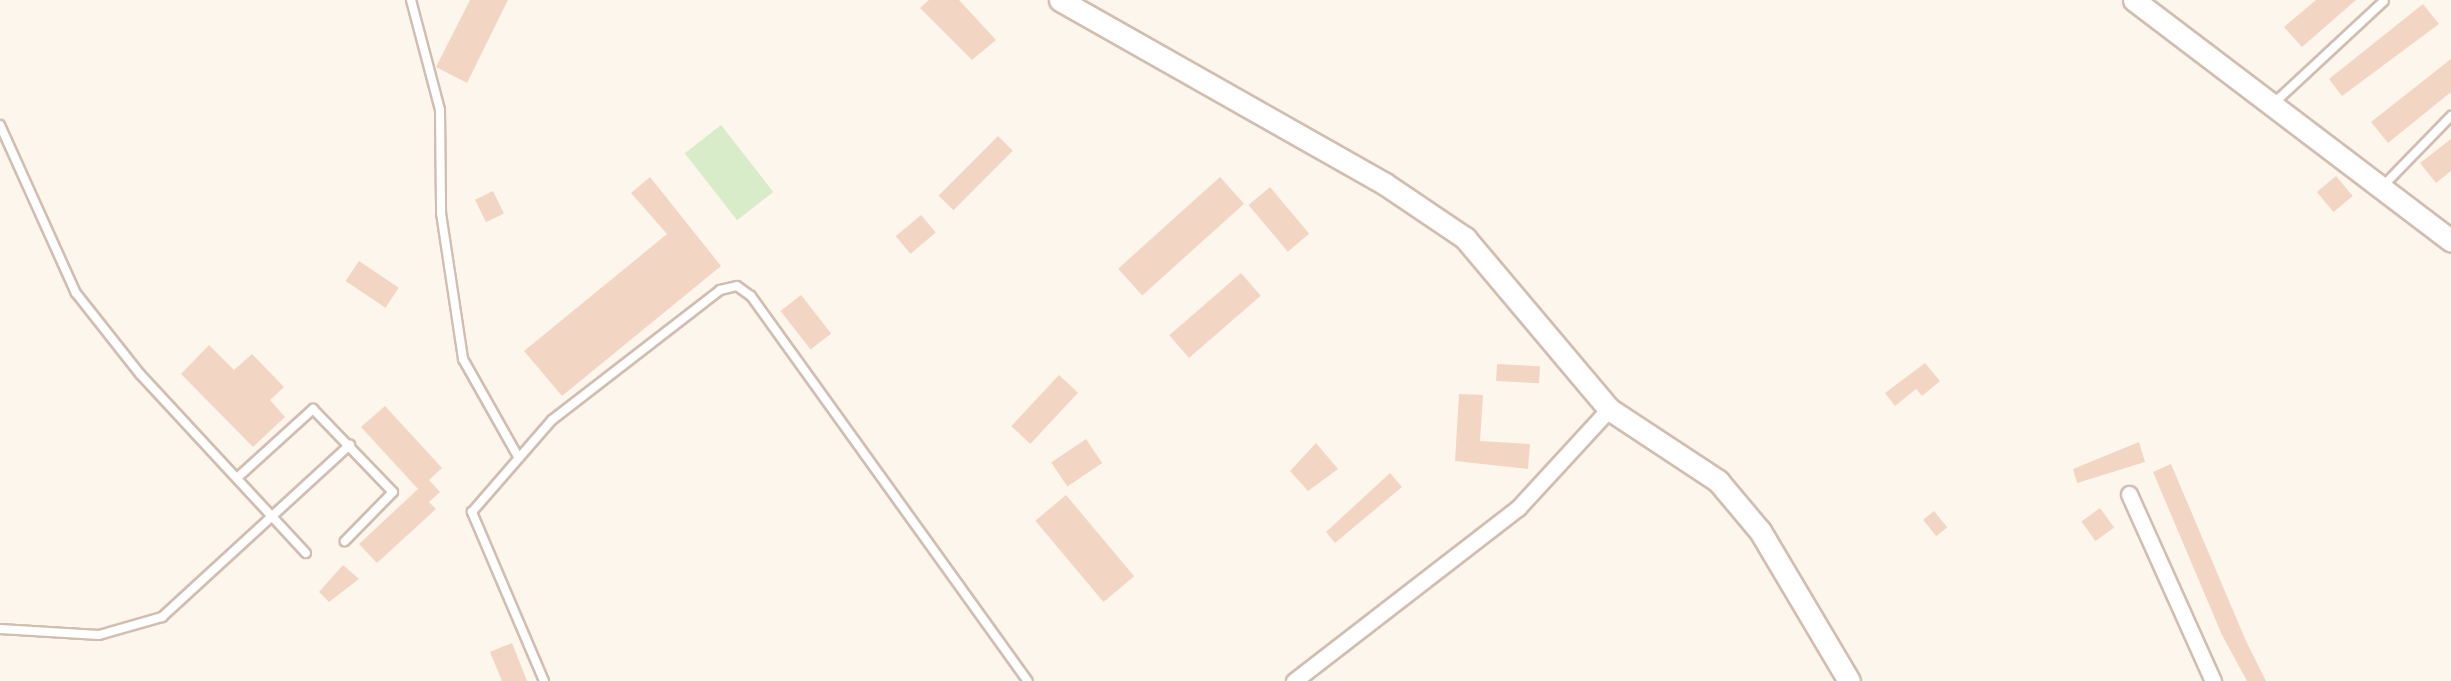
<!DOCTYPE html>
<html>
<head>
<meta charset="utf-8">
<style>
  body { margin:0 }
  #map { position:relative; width:2451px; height:681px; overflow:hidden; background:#fdf6ec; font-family:"Varela Round",sans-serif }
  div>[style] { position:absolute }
  .green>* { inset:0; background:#d8ecc9; transform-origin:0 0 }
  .building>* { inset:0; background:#f3d5c3; transform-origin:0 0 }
  .roads { filter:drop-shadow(2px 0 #d1beb0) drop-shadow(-2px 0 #d1beb0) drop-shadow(0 2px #d1beb0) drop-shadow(0 -2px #d1beb0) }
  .lane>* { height:8px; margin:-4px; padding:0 4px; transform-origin:4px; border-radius:4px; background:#fff }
  .street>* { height:15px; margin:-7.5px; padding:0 7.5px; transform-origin:7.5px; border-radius:7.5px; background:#fff }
  .secondary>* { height:21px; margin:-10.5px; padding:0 10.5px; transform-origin:10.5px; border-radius:10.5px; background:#fff }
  span { translate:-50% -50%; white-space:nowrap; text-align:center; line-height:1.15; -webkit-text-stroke:6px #fffaf3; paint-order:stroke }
</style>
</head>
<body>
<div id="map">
  <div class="green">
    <i style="left:721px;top:125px;width:85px;height:46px;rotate:52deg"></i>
  </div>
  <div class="building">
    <i style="clip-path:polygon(470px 0,508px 0,467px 83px,436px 67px)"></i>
    <i style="clip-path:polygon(929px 0,959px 0,996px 40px,972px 60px,920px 8px)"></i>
    <i style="clip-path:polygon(2316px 0,2356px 0,2302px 47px,2284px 27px)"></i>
    <i style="clip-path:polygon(2423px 4px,2439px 24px,2342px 96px,2329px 79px)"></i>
    <i style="clip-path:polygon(2451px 59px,2451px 92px,2388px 143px,2371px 122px)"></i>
    <i style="left:998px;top:136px;width:21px;height:84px;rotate:45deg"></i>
    <i style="clip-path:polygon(2451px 139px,2451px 171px,2436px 183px,2420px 163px)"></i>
    <i style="left:2336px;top:176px;width:26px;height:25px;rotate:50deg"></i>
    <i style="clip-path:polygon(650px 177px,721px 266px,562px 396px,524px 351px,667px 234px,631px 193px)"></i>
    <i style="left:1220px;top:177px;width:36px;height:137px;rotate:48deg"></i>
    <i style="left:1270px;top:187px;width:61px;height:28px;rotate:50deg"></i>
    <i style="left:493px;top:191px;width:25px;height:20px;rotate:64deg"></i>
    <i style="left:921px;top:215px;width:23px;height:33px;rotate:50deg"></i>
    <i style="left:359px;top:261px;width:48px;height:24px;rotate:34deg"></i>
    <i style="left:1241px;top:273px;width:30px;height:95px;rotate:49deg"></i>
    <i style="left:801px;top:295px;width:49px;height:26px;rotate:52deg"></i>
    <i style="clip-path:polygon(209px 345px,234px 370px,252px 354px,284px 387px,270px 400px,285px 417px,253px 447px,181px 374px)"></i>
    <i style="clip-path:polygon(1925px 363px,1940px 381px,1922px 396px,1916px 389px,1895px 406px,1885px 393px)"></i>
    <i style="left:1497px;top:364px;width:43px;height:17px;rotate:3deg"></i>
    <i style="left:1059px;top:375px;width:26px;height:70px;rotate:43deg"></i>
    <i style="clip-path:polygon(1459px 394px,1483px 395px,1480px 441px,1530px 444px,1528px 469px,1455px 461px)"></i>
    <i style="clip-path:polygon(385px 406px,442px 468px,429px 480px,440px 492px,429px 502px,436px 509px,377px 563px,359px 544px,418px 489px,361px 427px)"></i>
    <i style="left:1086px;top:439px;width:29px;height:42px;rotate:56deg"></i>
    <i style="clip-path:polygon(2139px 442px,2145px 462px,2077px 483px,2073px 469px)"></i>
    <i style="clip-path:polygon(1316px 443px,1338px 469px,1308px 491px,1290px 471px)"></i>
    <i style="clip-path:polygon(2171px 464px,2246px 641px,2266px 681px,2247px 681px,2222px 635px,2153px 472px)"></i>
    <i style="clip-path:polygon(1390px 473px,1402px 487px,1335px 543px,1326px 532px)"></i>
    <i style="left:1066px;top:495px;width:106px;height:40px;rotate:50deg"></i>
    <i style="left:2100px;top:508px;width:24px;height:23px;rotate:54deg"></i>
    <i style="left:1934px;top:511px;width:21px;height:14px;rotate:51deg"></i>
    <i style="clip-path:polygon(343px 565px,359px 579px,329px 602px,319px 592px)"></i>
    <i style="clip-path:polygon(512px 643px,527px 681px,502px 681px,490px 652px)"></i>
  </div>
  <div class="roads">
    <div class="lane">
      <i style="left:411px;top:0;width:114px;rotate:75.2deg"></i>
      <i style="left:440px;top:110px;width:103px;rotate:89.4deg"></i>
      <i style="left:441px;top:213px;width:148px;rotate:81.4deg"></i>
      <i style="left:463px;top:359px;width:110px;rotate:60.6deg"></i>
      <i style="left:2273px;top:104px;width:151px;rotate:-42.9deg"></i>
      <i style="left:0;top:125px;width:184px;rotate:65.7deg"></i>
      <i style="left:76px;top:293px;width:103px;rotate:51.7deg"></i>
      <i style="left:140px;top:374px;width:244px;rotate:47.2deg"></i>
      <i style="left:2383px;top:186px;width:98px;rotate:-45.8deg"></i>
      <i style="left:237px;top:478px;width:103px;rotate:-42.2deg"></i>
      <i style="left:313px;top:409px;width:115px;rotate:46.1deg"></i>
      <i style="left:393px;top:492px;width:69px;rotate:134.4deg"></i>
      <i style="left:0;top:629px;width:99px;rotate:3.5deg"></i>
      <i style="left:99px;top:635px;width:66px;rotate:-15.9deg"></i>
      <i style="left:162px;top:617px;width:255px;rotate:-42.5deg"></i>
      <i style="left:544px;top:681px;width:184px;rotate:-113.1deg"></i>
      <i style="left:472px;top:512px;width:122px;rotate:-49deg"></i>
      <i style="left:552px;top:420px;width:212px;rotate:-37.7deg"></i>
      <i style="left:720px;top:290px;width:17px;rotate:-13deg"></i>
      <i style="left:737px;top:286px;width:17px;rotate:36deg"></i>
      <i style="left:751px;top:296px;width:474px;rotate:54.3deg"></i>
    </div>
    <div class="street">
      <i style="left:2129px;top:494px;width:205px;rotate:65.8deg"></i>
      <i style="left:1294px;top:681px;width:283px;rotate:-37.7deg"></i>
      <i style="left:1518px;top:508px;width:134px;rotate:-47.4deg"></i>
    </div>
    <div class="secondary">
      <i style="left:1060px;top:0;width:373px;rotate:29.5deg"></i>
      <i style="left:1385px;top:184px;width:97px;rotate:34deg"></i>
      <i style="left:1465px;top:238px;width:224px;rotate:49.9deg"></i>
      <i style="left:1609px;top:409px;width:131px;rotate:33.4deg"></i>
      <i style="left:1718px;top:481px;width:65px;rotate:50deg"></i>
      <i style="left:1760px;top:531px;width:174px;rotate:59.3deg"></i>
      <i style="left:2134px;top:0;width:398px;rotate:37.2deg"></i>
    </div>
  </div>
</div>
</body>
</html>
